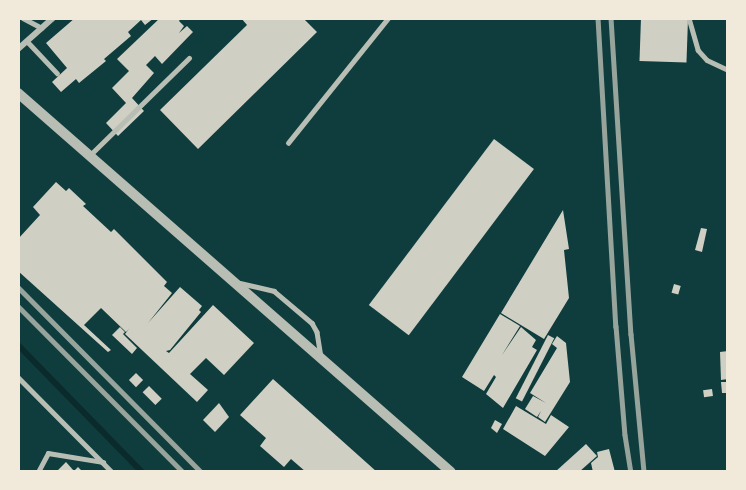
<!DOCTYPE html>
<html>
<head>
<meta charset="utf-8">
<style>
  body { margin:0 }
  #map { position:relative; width:746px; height:490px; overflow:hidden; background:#0f3d3e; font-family:"Playfair Display",serif }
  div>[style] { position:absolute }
  .stream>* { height:6px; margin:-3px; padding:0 3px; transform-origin:3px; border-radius:3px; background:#0a2a2b }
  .building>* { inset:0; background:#cfcfc3; transform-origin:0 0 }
  .service>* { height:4.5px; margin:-2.25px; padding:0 2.25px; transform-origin:2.25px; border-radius:2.25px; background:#b8beb3 }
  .minor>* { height:6px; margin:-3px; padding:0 3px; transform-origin:3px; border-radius:3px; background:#b8beb3 }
  .tertiary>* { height:10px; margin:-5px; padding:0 5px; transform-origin:5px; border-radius:5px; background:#b8beb3 }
  .rail>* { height:4.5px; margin:-2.25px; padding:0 2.25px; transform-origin:2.25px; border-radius:2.25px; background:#97a49c }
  span { translate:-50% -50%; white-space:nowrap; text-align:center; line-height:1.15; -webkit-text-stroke:4.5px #f1e9da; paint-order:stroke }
  .frame { position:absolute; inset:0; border:20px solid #f1e9da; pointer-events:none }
</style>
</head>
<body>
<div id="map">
  <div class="stream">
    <i style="left:18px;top:345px;width:177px;rotate:45.7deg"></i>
  </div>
  <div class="building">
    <i style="clip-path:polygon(75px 18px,154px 18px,145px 25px,141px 20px,128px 32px,131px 36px,104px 59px,106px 61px,79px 83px,76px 79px,61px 92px,52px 82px,67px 68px,46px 43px)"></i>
    <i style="clip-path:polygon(160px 18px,181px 18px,179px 21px,184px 26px,179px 33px,187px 26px,193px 32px,162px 64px,155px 56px,146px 65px,154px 73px,132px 98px,144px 111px,118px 136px,106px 123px,126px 103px,112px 88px,129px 71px,117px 59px)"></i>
    <i style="clip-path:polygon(241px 18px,303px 18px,317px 32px,198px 149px,160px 110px,247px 25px)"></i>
    <i style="left:641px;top:18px;width:47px;height:43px;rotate:2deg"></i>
    <i style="left:494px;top:139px;width:50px;height:208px;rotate:37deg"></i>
    <i style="clip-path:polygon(56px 182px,66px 191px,69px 188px,86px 204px,83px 206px,111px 232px,114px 229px,167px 282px,164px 286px,172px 293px,148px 323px,180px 287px,202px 306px,199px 310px,201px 312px,170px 350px,166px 351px,169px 353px,213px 305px,254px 343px,224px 375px,206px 358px,190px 374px,208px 390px,197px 402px,125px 334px,129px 329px,126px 332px,101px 308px,84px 325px,111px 350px,108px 352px,18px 271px,18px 239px,40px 215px,33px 207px)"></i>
    <i style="clip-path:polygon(563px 210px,569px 249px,564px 250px,569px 298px,544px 339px,501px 313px)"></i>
    <i style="clip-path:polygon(701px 228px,707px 229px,702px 252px,695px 250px)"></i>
    <i style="left:674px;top:284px;width:7px;height:9px;rotate:16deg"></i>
    <i style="clip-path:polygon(500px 314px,520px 326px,502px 355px,521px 327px,536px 340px,532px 347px,537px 350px,503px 408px,486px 394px,496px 377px,494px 375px,484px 391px,462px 377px)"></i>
    <i style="clip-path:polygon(120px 327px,125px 332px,123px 334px,137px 348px,132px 354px,112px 335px)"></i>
    <i style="left:548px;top:335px;width:7px;height:71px;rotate:27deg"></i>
    <i style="clip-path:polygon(557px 336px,566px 343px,570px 382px,545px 422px,538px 417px,541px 411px,537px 417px,525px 409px,533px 396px,546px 403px,530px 393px,557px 348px,552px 344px)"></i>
    <i style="clip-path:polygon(728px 351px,728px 379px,721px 380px,720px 352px)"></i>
    <i style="left:136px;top:373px;width:10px;height:10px;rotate:45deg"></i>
    <i style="clip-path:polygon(273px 379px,377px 472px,306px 472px,291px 459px,284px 467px,260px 446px,266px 438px,240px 415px)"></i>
    <i style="clip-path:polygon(721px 382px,728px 382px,728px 393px,722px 393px)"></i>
    <i style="left:149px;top:386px;width:18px;height:9px;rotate:45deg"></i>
    <i style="left:712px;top:389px;width:7px;height:9px;rotate:82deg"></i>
    <i style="clip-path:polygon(219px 403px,229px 417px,215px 432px,203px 420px)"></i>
    <i style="clip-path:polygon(516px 406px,546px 424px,551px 415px,569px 427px,545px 456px,503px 429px)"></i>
    <i style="clip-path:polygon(495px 420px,502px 424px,497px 433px,491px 428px)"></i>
    <i style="clip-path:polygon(586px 444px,597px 456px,579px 472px,555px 472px)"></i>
    <i style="clip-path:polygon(609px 449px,615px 472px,593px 472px,591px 463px,598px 457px,597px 452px)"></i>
    <i style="clip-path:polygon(66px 462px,74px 471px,78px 467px,83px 472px,56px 472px)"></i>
  </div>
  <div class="service">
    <i style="left:23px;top:18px;width:21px;rotate:28deg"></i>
    <i style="left:689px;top:18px;width:33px;rotate:74deg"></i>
    <i style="left:698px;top:50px;width:13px;rotate:48deg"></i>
    <i style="left:707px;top:60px;width:23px;rotate:25deg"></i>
    <i style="left:27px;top:41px;width:44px;rotate:46.8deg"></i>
    <i style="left:288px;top:143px;width:160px;rotate:-51.3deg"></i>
    <i style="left:91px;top:154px;width:137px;rotate:-44.4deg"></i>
    <i style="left:240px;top:283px;width:35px;rotate:13deg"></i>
    <i style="left:274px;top:291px;width:50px;rotate:40.1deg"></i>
    <i style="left:312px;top:323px;width:10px;rotate:61deg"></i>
    <i style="left:317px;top:332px;width:25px;rotate:81deg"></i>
    <i style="left:18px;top:377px;width:134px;rotate:45.3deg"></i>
    <i style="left:38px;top:472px;width:21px;rotate:-62deg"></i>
    <i style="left:48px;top:453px;width:56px;rotate:9.3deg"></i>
  </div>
  <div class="minor">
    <i style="left:18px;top:49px;width:47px;rotate:-41.5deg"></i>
  </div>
  <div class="tertiary">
    <i style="left:18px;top:93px;width:575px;rotate:41.2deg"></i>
  </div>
  <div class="rail">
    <i style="left:598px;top:18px;width:309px;rotate:86.7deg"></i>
    <i style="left:616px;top:326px;width:109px;rotate:85.3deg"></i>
    <i style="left:625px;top:435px;width:37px;rotate:81deg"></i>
    <i style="left:611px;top:18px;width:317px;rotate:86.4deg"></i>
    <i style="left:631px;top:334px;width:139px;rotate:84.6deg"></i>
    <i style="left:18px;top:287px;width:260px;rotate:45.3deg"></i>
    <i style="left:18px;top:306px;width:234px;rotate:45.2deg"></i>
  </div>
  <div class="frame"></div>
</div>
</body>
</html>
